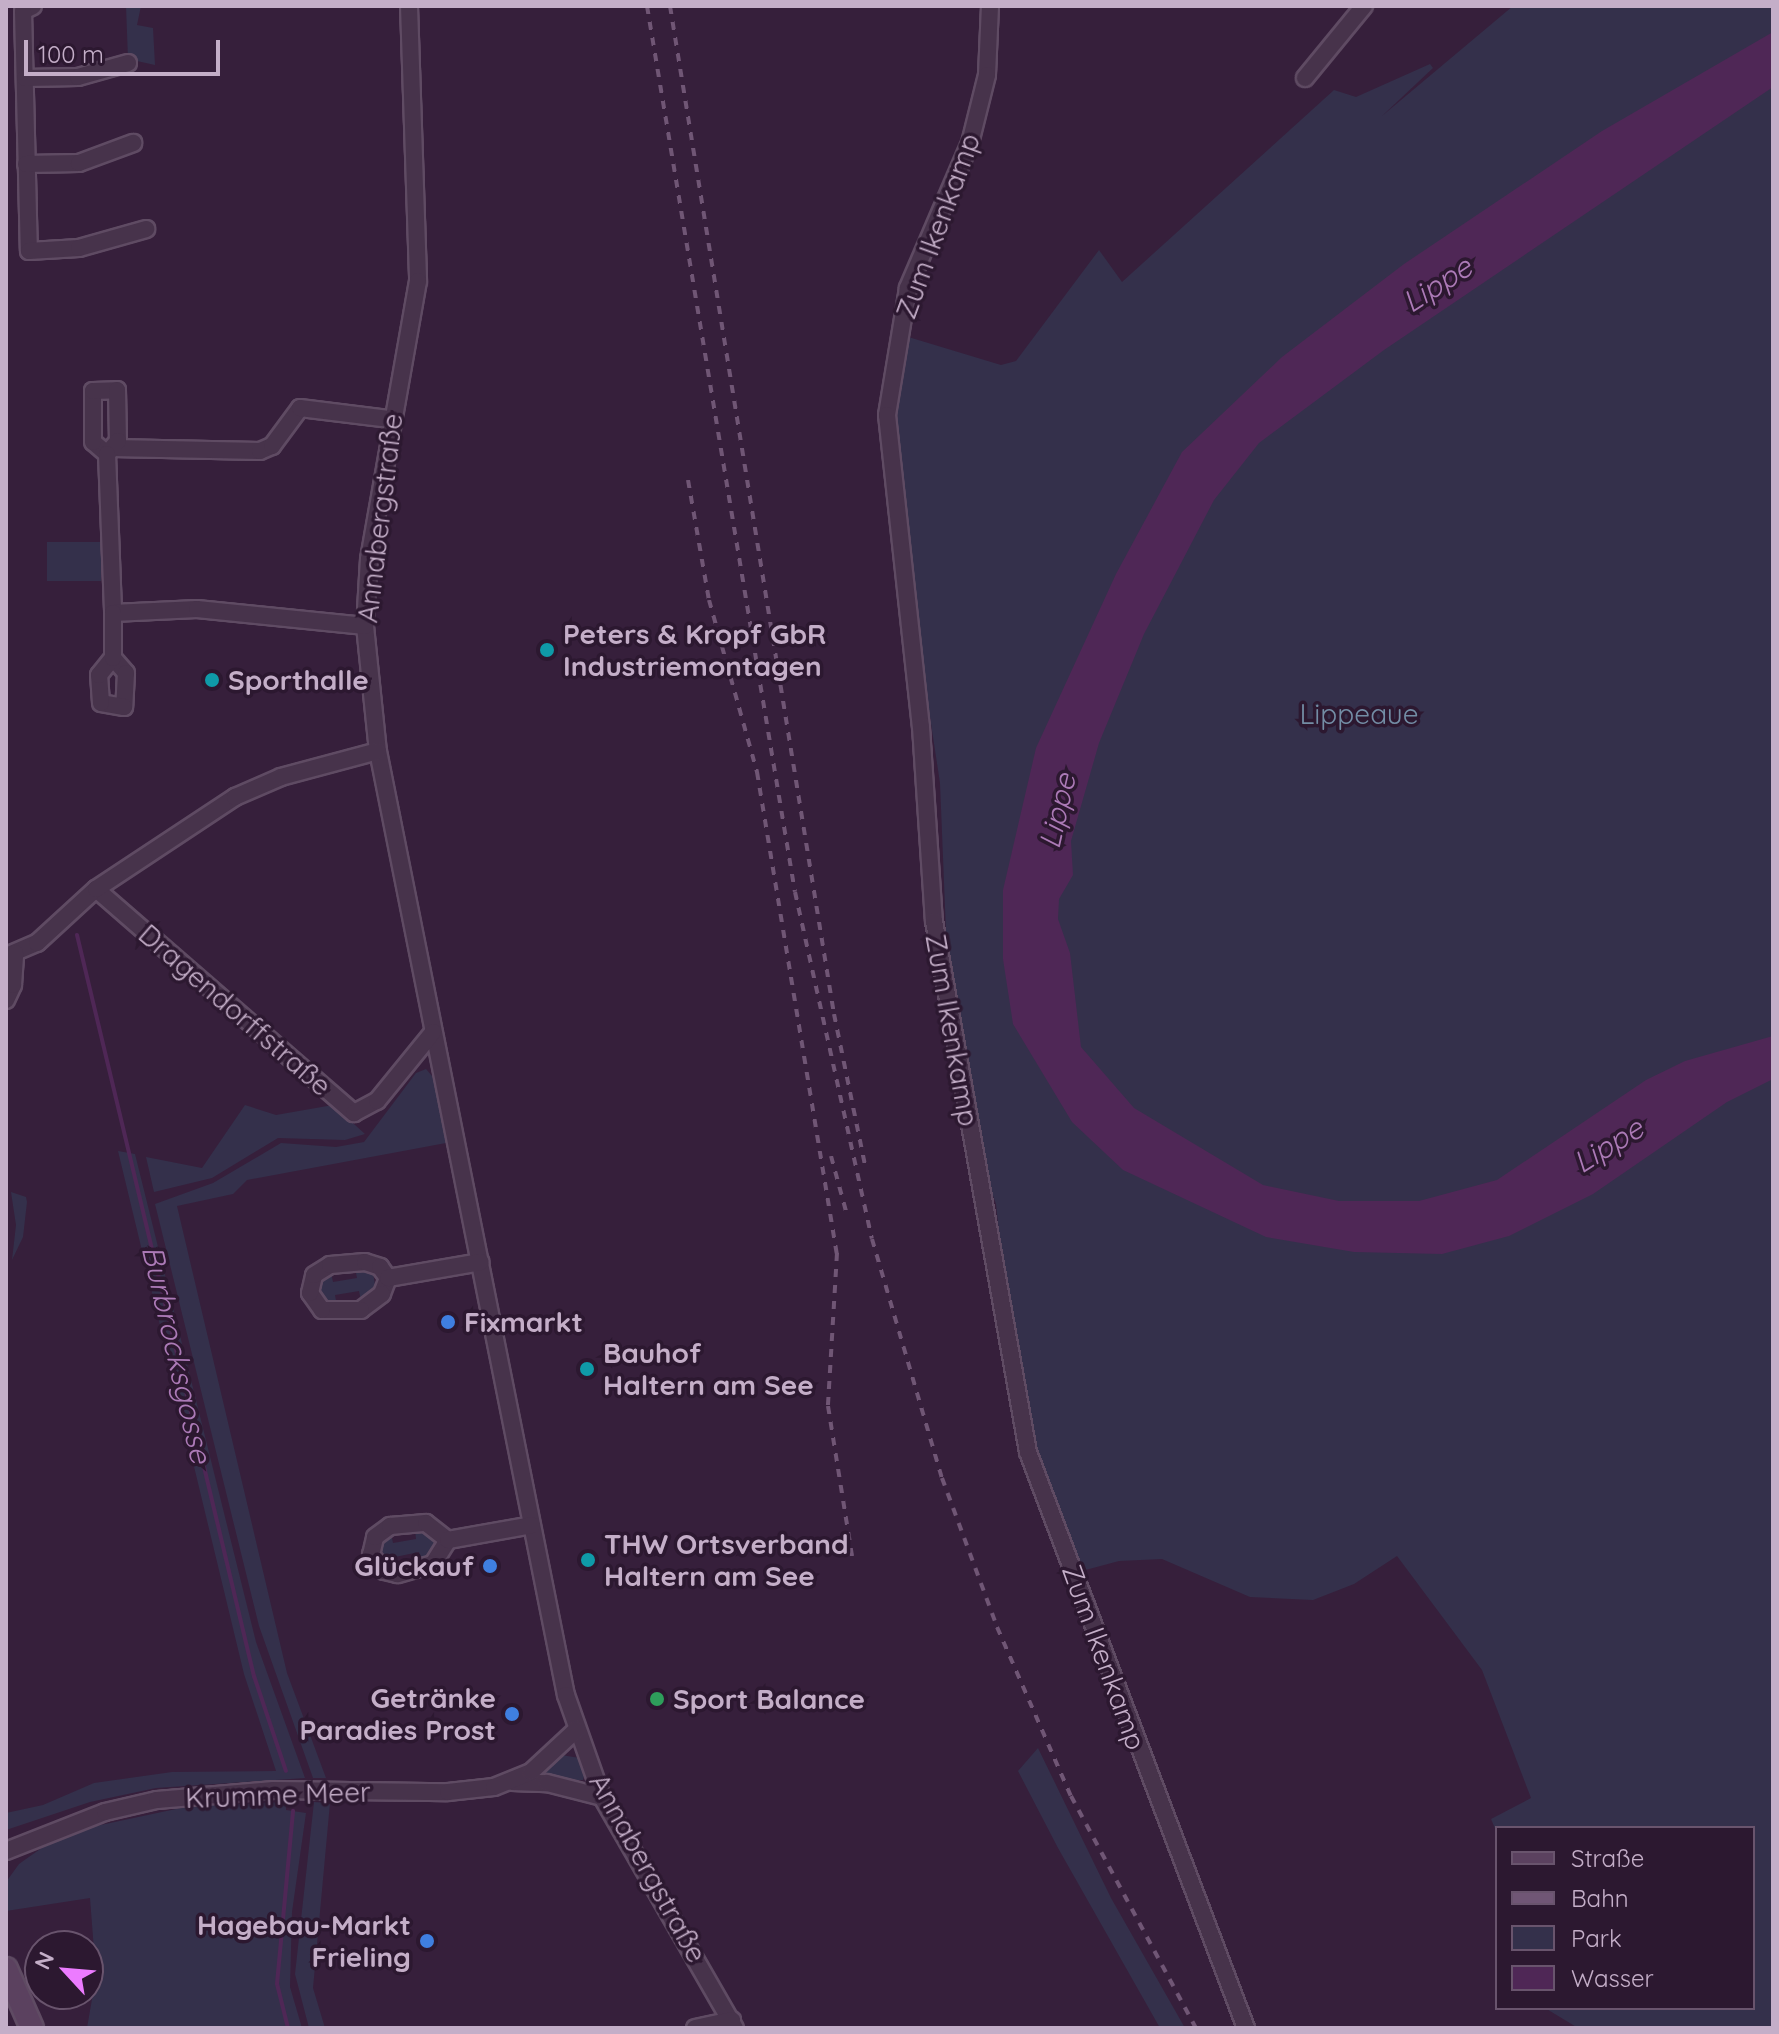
<!DOCTYPE html>
<html>
<head>
<meta charset="utf-8">
<style>
  body { margin:0 }
  #map { position:relative; width:1779px; height:2034px; overflow:hidden; background:#361f3b; font-family:Quicksand,sans-serif }
  div>[style] { position:absolute }
  .green>* { inset:0; background:#34304b; transform-origin:0 0 }
  .water>* { inset:0; background:#4f2756 }
  .stream>* { height:4px; margin:-2px; padding:0 2px; transform-origin:2px; border-radius:2px; background:#4f2756 }
  .roads { filter:drop-shadow(2px 0 #5f4b63) drop-shadow(-2px 0 #5f4b63) drop-shadow(0 2px #5f4b63) drop-shadow(0 -2px #5f4b63) }
  .minor>* { height:16px; margin:-8px; padding:0 8px; transform-origin:8px; border-radius:8px; background:#47334b }
  .secondary>* { height:22px; margin:-11px; padding:0 11px; transform-origin:11px; border-radius:11px; background:#5b415f }
  .rail>* { height:4px; margin-top:-2px; transform-origin:0; background:repeating-linear-gradient(90deg,#705675 0 8px,transparent 0 16px) }
  .dots>* { width:22px; height:22px; translate:-50% -50%; box-sizing:border-box; border:4px solid #2c1830; border-radius:50% }
  span { translate:-50% -50%; white-space:nowrap; text-align:center; line-height:1.15; -webkit-text-stroke:7px #2c1830; paint-order:stroke }
  .street-label { font-size:28px; color:#c4aec8 }
  .poi-label { font-size:28px; color:#c4aec8; font-weight:700 }
  .left { translate:0 -50%; text-align:left }
  .right { translate:-100% -50%; text-align:right }
  .park-label { font-size:28px; color:#738da5 }
  .water-label { font-size:30px; color:#ac7ab7; font-style:italic }
  .frame { position:absolute; inset:0; border:8px solid #c4aec8; pointer-events:none }
  .legend { position:absolute; left:1495px; top:1826px; width:260px; height:184px; box-sizing:border-box; background:#2c1830; border:2px solid #69546d; margin:0; padding:10px 14px; list-style:none; font-size:24px; color:#c4aec8 }
  .legend li { display:flex; align-items:center; gap:16px; height:40px }
  .legend b { width:40px; border:2px solid #69546d }
  .north { position:absolute; left:24px; top:1930px; width:80px; height:80px; box-sizing:border-box; background:#2c1830; border:2px solid #69546d; border-radius:50%; rotate:296deg; font-size:22px; font-weight:700; line-height:32px; text-align:center; color:#c4aec8 }
  .north::after { content:''; display:block; margin:auto; width:28px; height:36px; background:#ec7bff; clip-path:polygon(50% 0,100% 100%,50% 72%,0 100%) }
  .scale { position:absolute; left:24px; top:40px; width:196px; height:36px; box-sizing:border-box; border:4px solid #c4aec8; border-top:0; padding-left:10px; font-size:24px; line-height:28px; white-space:nowrap; color:#c4aec8; -webkit-text-stroke:6px #2c1830; paint-order:stroke }
</style>
</head>
<body>
<div id="map">
  <div class="green">
    <i style="clip-path:polygon(126px 6px,141px 6px,137px 25px,153px 28px,155px 65px,128px 59px)"></i>
    <i style="clip-path:polygon(1513px 6px,1773px 6px,1773px 2028px,1578px 2028px,1545px 2008px,1753px 2008px,1753px 1828px,1497px 1828px,1497px 1833px,1491px 1819px,1531px 1798px,1482px 1670px,1397px 1556px,1354px 1584px,1313px 1600px,1250px 1597px,1162px 1559px,1119px 1561px,1078px 1572px,1037px 1455px,992px 1233px,999px 1232px,996px 1204px,990px 1187px,986px 1195px,946px 932px,940px 783px,905px 552px,895px 422px,905px 336px,1001px 365px,1016px 361px,1099px 250px,1122px 282px,1334px 90px,1356px 97px,1430px 64px,1433px 68px,1382px 116px)"></i>
    <i style="left:101px;top:542px;width:39px;height:54px;rotate:90deg"></i>
    <i style="clip-path:polygon(426px 1069px,433px 1077px,446px 1143px,247px 1180px,233px 1194px,177px 1206px,287px 1673px,326px 1778px,313px 1778px,259px 1626px,155px 1204px,213px 1183px,281px 1143px,336px 1147px,364px 1142px,416px 1073px)"></i>
    <i style="clip-path:polygon(245px 1105px,276px 1115px,333px 1105px,365px 1134px,345px 1140px,278px 1138px,212px 1178px,154px 1192px,146px 1157px,202px 1168px)"></i>
    <i style="clip-path:polygon(118px 1151px,135px 1154px,256px 1642px,305px 1778px,156px 1788px,90px 1802px,6px 1830px,6px 1813px,43px 1805px,94px 1783px,172px 1772px,276px 1771px,244px 1674px)"></i>
    <i style="clip-path:polygon(11px 1192px,26px 1197px,27px 1202px,23px 1237px,12px 1260px,16px 1225px)"></i>
    <i style="clip-path:polygon(355px 1268px,373px 1273px,376px 1290px,361px 1301px,359px 1291px,335px 1295px,337px 1306px,322px 1303px,318px 1281px,331px 1272px,333px 1282px,357px 1278px)"></i>
    <i style="clip-path:polygon(415px 1529px,435px 1538px,436px 1551px,421px 1563px,419px 1552px,395px 1557px,397px 1567px,386px 1566px,376px 1547px,391px 1533px,393px 1543px,416px 1539px)"></i>
    <i style="clip-path:polygon(1038px 1748px,1111px 1898px,1185px 2028px,1160px 2028px,1058px 1848px,1018px 1771px)"></i>
    <i style="clip-path:polygon(561px 1755px,580px 1758px,586px 1770px,583px 1780px,547px 1780px,537px 1774px)"></i>
    <i style="clip-path:polygon(286px 1802px,286px 1810px,306px 1813px,292px 1912px,290px 1987px,302px 2028px,87px 2028px,96px 1976px,90px 1898px,6px 1911px,6px 1882px,19px 1864px,43px 1847px,96px 1826px,190px 1806px)"></i>
    <i style="clip-path:polygon(314px 1802px,330px 1803px,313px 1988px,325px 2028px,309px 2028px,295px 1974px)"></i>
  </div>
  <div class="water">
    <i style="clip-path:polygon(1773px 32px,1773px 87px,1384px 350px,1259px 443px,1214px 500px,1144px 634px,1099px 743px,1071px 841px,1073px 875px,1059px 899px,1058px 919px,1070px 953px,1081px 1047px,1134px 1108px,1263px 1185px,1339px 1201px,1419px 1201px,1497px 1180px,1646px 1080px,1685px 1061px,1773px 1036px,1773px 1079px,1727px 1102px,1593px 1194px,1509px 1236px,1442px 1254px,1354px 1252px,1266px 1237px,1123px 1170px,1072px 1122px,1013px 1024px,1003px 959px,1003px 890px,1036px 748px,1116px 574px,1182px 452px,1282px 357px,1404px 264px,1602px 131px)"></i>
  </div>
  <div class="stream">
    <i style="left:77px;top:935px;width:762px;rotate:76.57deg"></i>
    <i style="left:254px;top:1676px;width:100px;rotate:71.4deg"></i>
    <i style="left:288px;top:2028px;width:45px;rotate:-104deg"></i>
    <i style="left:277px;top:1984px;width:174px;rotate:-84.7deg"></i>
  </div>
  <div class="roads">
    <div class="minor">
      <i style="left:33px;top:6px;width:11px;rotate:153deg"></i>
      <i style="left:23px;top:11px;width:240px;rotate:88.6deg"></i>
      <i style="left:29px;top:251px;width:50px;rotate:-3.4deg"></i>
      <i style="left:79px;top:248px;width:70px;rotate:-15.8deg"></i>
      <i style="left:409px;top:6px;width:275px;rotate:88.1deg"></i>
      <i style="left:418px;top:281px;width:282px;rotate:100deg"></i>
      <i style="left:369px;top:559px;width:67px;rotate:93.4deg"></i>
      <i style="left:365px;top:626px;width:126px;rotate:84.1deg"></i>
      <i style="left:378px;top:751px;width:963px;rotate:78.74deg"></i>
      <i style="left:566px;top:1695px;width:108px;rotate:70.6deg"></i>
      <i style="left:602px;top:1797px;width:267px;rotate:60.1deg"></i>
      <i style="left:990px;top:6px;width:69px;rotate:92.5deg"></i>
      <i style="left:987px;top:75px;width:70px;rotate:104deg"></i>
      <i style="left:970px;top:143px;width:158px;rotate:113.2deg"></i>
      <i style="left:908px;top:288px;width:129px;rotate:99.4deg"></i>
      <i style="left:887px;top:415px;width:314px;rotate:83.8deg"></i>
      <i style="left:921px;top:727px;width:194px;rotate:86.2deg"></i>
      <i style="left:934px;top:921px;width:539px;rotate:79.96deg"></i>
      <i style="left:1028px;top:1452px;width:616px;rotate:69.27deg"></i>
      <i style="left:25px;top:78px;width:53px;rotate:-1.1deg"></i>
      <i style="left:78px;top:77px;width:52px;rotate:-15.6deg"></i>
      <i style="left:1305px;top:78px;width:93px;rotate:-50.7deg"></i>
      <i style="left:26px;top:164px;width:53px;rotate:-1.1deg"></i>
      <i style="left:79px;top:163px;width:58px;rotate:-20.3deg"></i>
      <i style="left:113px;top:448px;width:147px;rotate:1.2deg"></i>
      <i style="left:260px;top:451px;width:13px;rotate:-23deg"></i>
      <i style="left:272px;top:446px;width:47px;rotate:-53.6deg"></i>
      <i style="left:300px;top:408px;width:91px;rotate:7deg"></i>
      <i style="left:107px;top:454px;width:18px;rotate:-139deg"></i>
      <i style="left:93px;top:442px;width:51px;rotate:-90deg"></i>
      <i style="left:93px;top:391px;width:24px;rotate:-2deg"></i>
      <i style="left:117px;top:390px;width:51px;rotate:88.9deg"></i>
      <i style="left:118px;top:441px;width:17px;rotate:130deg"></i>
      <i style="left:107px;top:454px;width:159px;rotate:87.8deg"></i>
      <i style="left:113px;top:613px;width:84px;rotate:-2.7deg"></i>
      <i style="left:197px;top:609px;width:169px;rotate:5.8deg"></i>
      <i style="left:113px;top:658px;width:20px;rotate:49deg"></i>
      <i style="left:126px;top:673px;width:34px;rotate:93deg"></i>
      <i style="left:124px;top:707px;width:23px;rotate:-170deg"></i>
      <i style="left:101px;top:703px;width:28px;rotate:-94deg"></i>
      <i style="left:99px;top:675px;width:22px;rotate:-51deg"></i>
      <i style="left:113px;top:658px;width:45px;rotate:-90deg"></i>
      <i style="left:96px;top:889px;width:342px;rotate:41deg"></i>
      <i style="left:354px;top:1113px;width:26px;rotate:-28deg"></i>
      <i style="left:377px;top:1101px;width:89px;rotate:-50.9deg"></i>
      <i style="left:6px;top:956px;width:34px;rotate:-23deg"></i>
      <i style="left:37px;top:943px;width:80px;rotate:-42.5deg"></i>
      <i style="left:96px;top:889px;width:167px;rotate:-33.5deg"></i>
      <i style="left:235px;top:797px;width:50px;rotate:-23.5deg"></i>
      <i style="left:281px;top:777px;width:100px;rotate:-15deg"></i>
      <i style="left:6px;top:1000px;width:17px;rotate:-65deg"></i>
      <i style="left:13px;top:985px;width:32px;rotate:-86deg"></i>
      <i style="left:388px;top:1278px;width:17px;rotate:111deg"></i>
      <i style="left:382px;top:1294px;width:26px;rotate:143deg"></i>
      <i style="left:361px;top:1310px;width:39px;rotate:180deg"></i>
      <i style="left:322px;top:1310px;width:21px;rotate:-125deg"></i>
      <i style="left:310px;top:1293px;width:18px;rotate:-77deg"></i>
      <i style="left:314px;top:1275px;width:19px;rotate:-32deg"></i>
      <i style="left:330px;top:1265px;width:35px;rotate:-5deg"></i>
      <i style="left:365px;top:1262px;width:16px;rotate:18deg"></i>
      <i style="left:380px;top:1267px;width:14px;rotate:54deg"></i>
      <i style="left:388px;top:1278px;width:94px;rotate:-9.8deg"></i>
      <i style="left:448px;top:1540px;width:28px;rotate:122deg"></i>
      <i style="left:433px;top:1564px;width:37px;rotate:164deg"></i>
      <i style="left:397px;top:1574px;width:13px;rotate:-167deg"></i>
      <i style="left:384px;top:1571px;width:21px;rotate:-129deg"></i>
      <i style="left:371px;top:1555px;width:18px;rotate:-77deg"></i>
      <i style="left:375px;top:1537px;width:19px;rotate:-36deg"></i>
      <i style="left:390px;top:1526px;width:36px;rotate:-5deg"></i>
      <i style="left:426px;top:1523px;width:28px;rotate:38deg"></i>
      <i style="left:448px;top:1540px;width:85px;rotate:-10.1deg"></i>
      <i style="left:512px;top:1782px;width:35px;rotate:2deg"></i>
      <i style="left:547px;top:1783px;width:57px;rotate:14.3deg"></i>
      <i style="left:6px;top:1851px;width:106px;rotate:-21.5deg"></i>
      <i style="left:105px;top:1812px;width:53px;rotate:-13deg"></i>
      <i style="left:157px;top:1800px;width:117px;rotate:-4.9deg"></i>
      <i style="left:274px;top:1790px;width:174px;rotate:0.7deg"></i>
      <i style="left:448px;top:1792px;width:46px;rotate:-6.2deg"></i>
      <i style="left:494px;top:1787px;width:40px;rotate:-22deg"></i>
      <i style="left:531px;top:1772px;width:62px;rotate:-43deg"></i>
      <i style="left:695px;top:2028px;width:38px;rotate:-12deg"></i>
    </div>
    <div class="secondary">
      <i style="left:6px;top:1969px;width:64px;rotate:66.2deg"></i>
    </div>
  </div>
  <div class="rail">
    <i style="left:647px;top:6px;width:898px;rotate:80.52deg"></i>
    <i style="left:795px;top:892px;width:355px;rotate:77.5deg"></i>
    <i style="left:872px;top:1239px;width:249px;rotate:73.7deg"></i>
    <i style="left:942px;top:1478px;width:159px;rotate:69.7deg"></i>
    <i style="left:997px;top:1627px;width:184px;rotate:66.4deg"></i>
    <i style="left:1071px;top:1796px;width:264px;rotate:61.7deg"></i>
    <i style="left:670px;top:6px;width:1021px;rotate:80.76deg"></i>
    <i style="left:834px;top:1014px;width:154px;rotate:78.4deg"></i>
    <i style="left:688px;top:480px;width:122px;rotate:80.1deg"></i>
    <i style="left:709px;top:600px;width:179px;rotate:74.4deg"></i>
    <i style="left:757px;top:772px;width:488px;rotate:80.6deg"></i>
    <i style="left:837px;top:1253px;width:153px;rotate:93.4deg"></i>
    <i style="left:828px;top:1406px;width:152px;rotate:80.9deg"></i>
    <i style="left:831px;top:1156px;width:61px;rotate:74.8deg"></i>
  </div>
  <div class="dots">
    <i style="left:547px;top:650px;background:#0f9aa8"></i>
    <i style="left:212px;top:680px;background:#0f9aa8"></i>
    <i style="left:448px;top:1322px;background:#3f7fe0"></i>
    <i style="left:587px;top:1369px;background:#0f9aa8"></i>
    <i style="left:588px;top:1560px;background:#0f9aa8"></i>
    <i style="left:490px;top:1566px;background:#3f7fe0"></i>
    <i style="left:657px;top:1699px;background:#2e9e5b"></i>
    <i style="left:512px;top:1714px;background:#3f7fe0"></i>
    <i style="left:427px;top:1941px;background:#3f7fe0"></i>
  </div>
  <div class="street-label">
    <span style="left:938px;top:226px;rotate:-70deg">Zum Ikenkamp</span>
    <span style="left:380px;top:518px;rotate:-83deg">Annabergstraße</span>
    <span style="left:235px;top:1010px;rotate:41deg">Dragendorffstraße</span>
    <span style="left:952px;top:1030px;rotate:80deg">Zum Ikenkamp</span>
    <span style="left:1104px;top:1657px;rotate:70deg">Zum Ikenkamp</span>
    <span style="left:278px;top:1795px;rotate:-2deg">Krumme Meer</span>
    <span style="left:648px;top:1868px;rotate:61deg">Annabergstraße</span>
  </div>
  <div class="poi-label">
    <span class="left" style="left:563px;top:650px">Peters &amp; Kropf GbR<br>Industriemontagen</span>
    <span class="left" style="left:228px;top:680px">Sporthalle</span>
    <span class="left" style="left:464px;top:1322px">Fixmarkt</span>
    <span class="left" style="left:603px;top:1369px">Bauhof<br>Haltern am See</span>
    <span class="left" style="left:604px;top:1560px">THW Ortsverband<br>Haltern am See</span>
    <span class="right" style="left:474px;top:1566px">Glückauf</span>
    <span class="right" style="left:496px;top:1714px">Getränke<br>Paradies Prost</span>
    <span class="left" style="left:673px;top:1699px">Sport Balance</span>
    <span class="right" style="left:411px;top:1941px">Hagebau-Markt<br>Frieling</span>
  </div>
  <div class="park-label">
    <span style="left:1359px;top:714px">Lippeaue</span>
  </div>
  <div class="water-label">
    <span style="left:1437px;top:284px;rotate:-33deg">Lippe</span>
    <span style="left:1057px;top:811px;rotate:-77deg">Lippe</span>
    <span style="left:1608px;top:1145px;rotate:-32deg">Lippe</span>
    <span style="left:177px;top:1354px;rotate:77deg">Burbrocksgosse</span>
  </div>
  <div class="frame"></div>
  <ul class="legend">
  <li><b style="height:10px;background:#5b415f"></b>Straße</li>
  <li><b style="height:10px;background:#705675"></b>Bahn</li>
  <li><b style="height:22px;background:#34304b"></b>Park</li>
  <li><b style="height:22px;background:#4f2756"></b>Wasser</li>
  </ul>
  <div class="north">N</div>
  <div class="scale">100 m</div>
</div>
</body>
</html>
